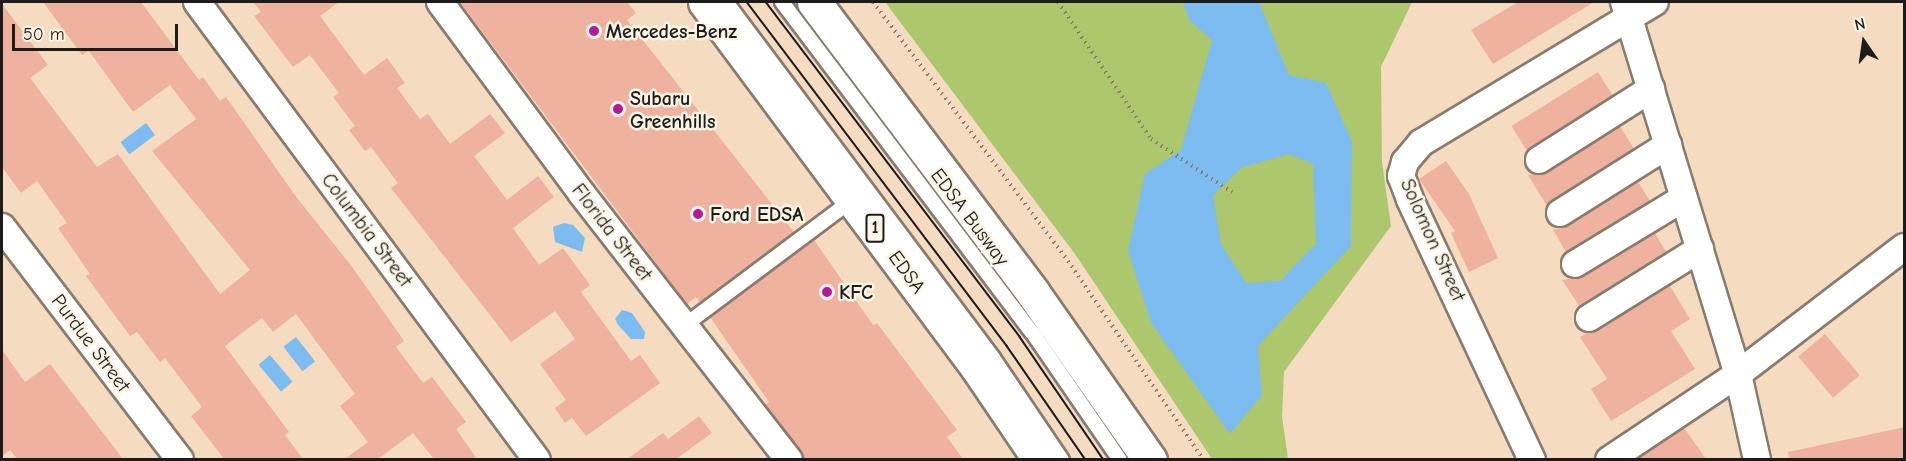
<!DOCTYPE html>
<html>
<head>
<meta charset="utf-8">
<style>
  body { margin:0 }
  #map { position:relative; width:1906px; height:461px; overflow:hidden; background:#f5dcc0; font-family:"Comic Neue",sans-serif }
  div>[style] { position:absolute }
  .green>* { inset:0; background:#adc76d }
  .water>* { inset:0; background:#7cbcf0; transform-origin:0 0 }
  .building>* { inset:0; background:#efb29f; transform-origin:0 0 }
  .path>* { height:4px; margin-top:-2px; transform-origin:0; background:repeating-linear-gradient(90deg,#887c6e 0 1.5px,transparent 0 6px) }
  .roads { filter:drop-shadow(2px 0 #887c6e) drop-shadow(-2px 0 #887c6e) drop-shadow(0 2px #887c6e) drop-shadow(0 -2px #887c6e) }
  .lane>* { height:14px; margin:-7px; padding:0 7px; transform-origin:7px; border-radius:7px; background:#fff }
  .street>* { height:26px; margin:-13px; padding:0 13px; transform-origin:13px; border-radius:13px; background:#fff }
  .highway>* { height:33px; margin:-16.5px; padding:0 16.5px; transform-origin:16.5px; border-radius:16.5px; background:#fff }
  .tram>* { height:1.5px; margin:-0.75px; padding:0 0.75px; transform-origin:0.75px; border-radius:0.75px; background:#1c1c1c }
  .dots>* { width:16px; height:16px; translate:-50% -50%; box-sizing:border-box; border:3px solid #fcf5e5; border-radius:50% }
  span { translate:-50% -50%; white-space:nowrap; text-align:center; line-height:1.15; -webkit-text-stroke:5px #fcf5e5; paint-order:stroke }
  .shield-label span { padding:2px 4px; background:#fcf5e5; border:2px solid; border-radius:4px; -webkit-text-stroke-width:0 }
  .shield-label { font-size:18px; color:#1c1c1c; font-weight:700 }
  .poi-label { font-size:20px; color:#1c1c1c; font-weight:700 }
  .left { translate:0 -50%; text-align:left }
  .street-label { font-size:20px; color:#1c1c1c }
  .frame { position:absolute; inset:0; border:3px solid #1c1c1c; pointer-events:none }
  .north { position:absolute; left:1834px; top:12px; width:60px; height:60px; -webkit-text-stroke:4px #fcf5e5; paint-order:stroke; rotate:347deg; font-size:16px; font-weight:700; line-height:24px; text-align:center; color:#1c1c1c }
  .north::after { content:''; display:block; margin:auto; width:21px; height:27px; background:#1c1c1c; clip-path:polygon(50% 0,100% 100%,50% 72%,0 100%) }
  .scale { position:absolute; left:12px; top:24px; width:166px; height:27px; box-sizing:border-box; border:3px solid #1c1c1c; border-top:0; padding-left:8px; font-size:18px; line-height:21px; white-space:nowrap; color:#1c1c1c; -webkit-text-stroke:4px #fcf5e5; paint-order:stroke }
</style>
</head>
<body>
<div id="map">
  <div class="green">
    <i style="clip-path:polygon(885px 2px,1412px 2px,1381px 67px,1382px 162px,1391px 226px,1284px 372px,1282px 416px,1288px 459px,1212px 459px,1075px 254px)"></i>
  </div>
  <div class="water">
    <i style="clip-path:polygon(evenodd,1183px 2px,1259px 2px,1289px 75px,1326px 83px,1352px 142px,1351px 246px,1258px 346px,1262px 395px,1230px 434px,1151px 323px,1128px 251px,1145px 174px,1181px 150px,1212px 40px,1189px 20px,1183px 2px,1289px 154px,1313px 164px,1316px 244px,1280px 281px,1246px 283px,1221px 244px,1213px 196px,1241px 168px,1289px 154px)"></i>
    <i style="left:146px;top:123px;width:15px;height:32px;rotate:53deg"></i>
    <i style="clip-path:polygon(564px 223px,573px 225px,585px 238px,582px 252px,555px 242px,553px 227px)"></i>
    <i style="clip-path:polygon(622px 310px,632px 313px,645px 332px,644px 339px,631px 339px,618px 325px,615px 319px)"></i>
    <i style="left:296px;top:337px;width:31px;height:16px;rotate:52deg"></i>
    <i style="left:270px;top:355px;width:35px;height:15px;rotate:50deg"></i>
  </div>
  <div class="building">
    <i style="clip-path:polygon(43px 2px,141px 2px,199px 80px,203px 77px,220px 101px,226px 97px,297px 198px,353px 268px,404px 341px,396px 347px,423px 383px,432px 377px,466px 422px,456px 429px,477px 459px,434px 459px,413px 433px,378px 459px,345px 459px,368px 442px,340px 406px,355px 394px,296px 314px,273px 332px,262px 318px,225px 346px,289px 432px,285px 435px,303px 459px,224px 459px,191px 416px,202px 407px,165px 358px,160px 362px,137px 332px,130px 336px,86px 276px,90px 274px,58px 228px,67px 223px,37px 181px,21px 193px,2px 167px,2px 4px,48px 65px,30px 78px,97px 167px,118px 154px,220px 294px,250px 270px,152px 151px,196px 119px,170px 85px,133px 112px,89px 51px,82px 55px)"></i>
    <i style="clip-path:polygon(253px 2px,339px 2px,320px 16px,364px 75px,387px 58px,405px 83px,397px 88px,420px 119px,428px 114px,450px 144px,490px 114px,505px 133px,474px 156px,507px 200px,538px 176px,554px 197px,513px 228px,539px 265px,563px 248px,590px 285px,581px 292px,631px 361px,640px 355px,660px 383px,586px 436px,572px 418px,565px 423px,555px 408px,566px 400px,540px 364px,575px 339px,555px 311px,511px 342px,391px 188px,398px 183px,371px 147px,365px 151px,349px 130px,355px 126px,333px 97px,339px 93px,310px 55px,293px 67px,254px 16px,261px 12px)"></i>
    <i style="clip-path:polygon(460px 2px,627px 2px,636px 13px,627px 20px,794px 232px,700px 302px,696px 297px,687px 304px)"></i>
    <i style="clip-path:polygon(1518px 2px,1594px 2px,1493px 64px,1471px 30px)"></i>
    <i style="left:1598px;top:72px;width:28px;height:102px;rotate:58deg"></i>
    <i style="clip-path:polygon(1620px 126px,1634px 149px,1547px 206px,1528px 175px,1547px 173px)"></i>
    <i style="clip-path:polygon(1446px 161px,1469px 194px,1498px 258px,1469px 272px,1451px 233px,1455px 231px,1419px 179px)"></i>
    <i style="clip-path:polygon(1638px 182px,1650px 201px,1566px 252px,1553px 230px,1568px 226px)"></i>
    <i style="clip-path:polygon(1655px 233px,1666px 252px,1580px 307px,1562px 280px,1583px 277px)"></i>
    <i style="clip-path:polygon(814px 240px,873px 325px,877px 323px,957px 430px,947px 437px,963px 459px,805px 459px,765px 405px,769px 402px,710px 317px)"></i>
    <i style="clip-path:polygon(1670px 286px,1690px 319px,1671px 331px,1695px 369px,1611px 421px,1591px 389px,1607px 379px,1580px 337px)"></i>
    <i style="left:1825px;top:334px;width:54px;height:35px;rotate:50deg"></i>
    <i style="clip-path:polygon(2px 350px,25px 382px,50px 364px,123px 459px,17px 459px,10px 450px,2px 456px)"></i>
    <i style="clip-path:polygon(699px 416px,712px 433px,676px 459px,627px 459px,663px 433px,668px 439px)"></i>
    <i style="clip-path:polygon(1905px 427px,1905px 459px,1789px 459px,1788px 452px)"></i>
    <i style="clip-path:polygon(1684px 428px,1706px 459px,1639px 459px)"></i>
  </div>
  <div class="path">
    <i style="left:873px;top:2px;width:324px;rotate:53deg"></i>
    <i style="left:1068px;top:261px;width:241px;rotate:55.7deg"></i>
    <i style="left:1058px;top:2px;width:166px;rotate:55.8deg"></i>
    <i style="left:1151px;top:139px;width:97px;rotate:33.2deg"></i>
  </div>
  <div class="roads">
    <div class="lane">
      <i style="left:726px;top:2px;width:445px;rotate:53.1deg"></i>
      <i style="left:993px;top:358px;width:123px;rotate:55.9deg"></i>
      <i style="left:782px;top:2px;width:414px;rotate:52.9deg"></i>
      <i style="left:1032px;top:332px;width:155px;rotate:55.5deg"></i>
      <i style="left:685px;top:325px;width:209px;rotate:-36.8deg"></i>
    </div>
    <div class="street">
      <i style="left:197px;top:2px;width:570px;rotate:53.41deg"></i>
      <i style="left:440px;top:2px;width:239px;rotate:53.5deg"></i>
      <i style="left:582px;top:194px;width:337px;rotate:52.1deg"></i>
      <i style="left:1624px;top:2px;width:389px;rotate:73deg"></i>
      <i style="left:1738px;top:374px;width:88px;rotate:77.5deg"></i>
      <i style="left:1539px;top:160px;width:133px;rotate:-32.4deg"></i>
      <i style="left:1560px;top:213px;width:128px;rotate:-32.2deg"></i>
      <i style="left:2px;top:227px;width:293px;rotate:52.6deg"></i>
      <i style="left:1575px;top:264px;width:127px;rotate:-31.2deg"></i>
      <i style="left:1589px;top:318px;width:131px;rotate:-31.9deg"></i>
      <i style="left:1532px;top:460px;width:288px;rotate:-115.1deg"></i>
      <i style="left:1410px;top:199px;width:25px;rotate:-111deg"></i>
      <i style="left:1401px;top:176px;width:15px;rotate:-74deg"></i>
      <i style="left:1405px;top:162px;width:25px;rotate:-50deg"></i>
      <i style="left:1421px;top:143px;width:273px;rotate:-31.1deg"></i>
      <i style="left:1609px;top:460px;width:155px;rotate:-33.7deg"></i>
      <i style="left:1738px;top:374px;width:209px;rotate:-37.4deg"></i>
    </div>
    <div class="highway">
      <i style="left:705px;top:2px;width:455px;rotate:53.3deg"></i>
      <i style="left:977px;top:367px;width:112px;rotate:55.9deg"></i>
      <i style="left:814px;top:2px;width:364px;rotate:53deg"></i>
      <i style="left:1033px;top:293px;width:204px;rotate:55deg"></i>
    </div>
  </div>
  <div class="tram">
    <i style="left:747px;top:2px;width:431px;rotate:52.9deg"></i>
    <i style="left:1007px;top:346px;width:139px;rotate:55.3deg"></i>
    <i style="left:766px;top:2px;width:420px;rotate:52.8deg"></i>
    <i style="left:1020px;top:337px;width:149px;rotate:55.7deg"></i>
  </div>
  <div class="dots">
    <i style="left:594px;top:31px;background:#b5179e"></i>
    <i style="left:618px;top:109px;background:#b5179e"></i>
    <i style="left:698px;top:214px;background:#b5179e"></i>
    <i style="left:827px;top:292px;background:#b5179e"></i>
  </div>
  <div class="shield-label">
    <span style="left:875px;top:228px">1</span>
  </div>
  <div class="poi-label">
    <span class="left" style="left:606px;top:31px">Mercedes-Benz</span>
    <span class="left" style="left:630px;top:110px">Subaru<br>Greenhills</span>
    <span class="left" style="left:710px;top:214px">Ford EDSA</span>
    <span class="left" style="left:839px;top:292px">KFC</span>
  </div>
  <div class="street-label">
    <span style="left:970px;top:217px;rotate:53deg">EDSA Busway</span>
    <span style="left:367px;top:230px;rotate:53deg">Columbia Street</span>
    <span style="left:612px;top:232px;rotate:52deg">Florida Street</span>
    <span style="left:1433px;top:240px;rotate:66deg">Solomon Street</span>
    <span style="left:907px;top:272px;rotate:54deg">EDSA</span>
    <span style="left:91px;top:343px;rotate:53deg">Purdue Street</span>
  </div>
  <div class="frame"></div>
  <div class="north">N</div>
  <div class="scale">50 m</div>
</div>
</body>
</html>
